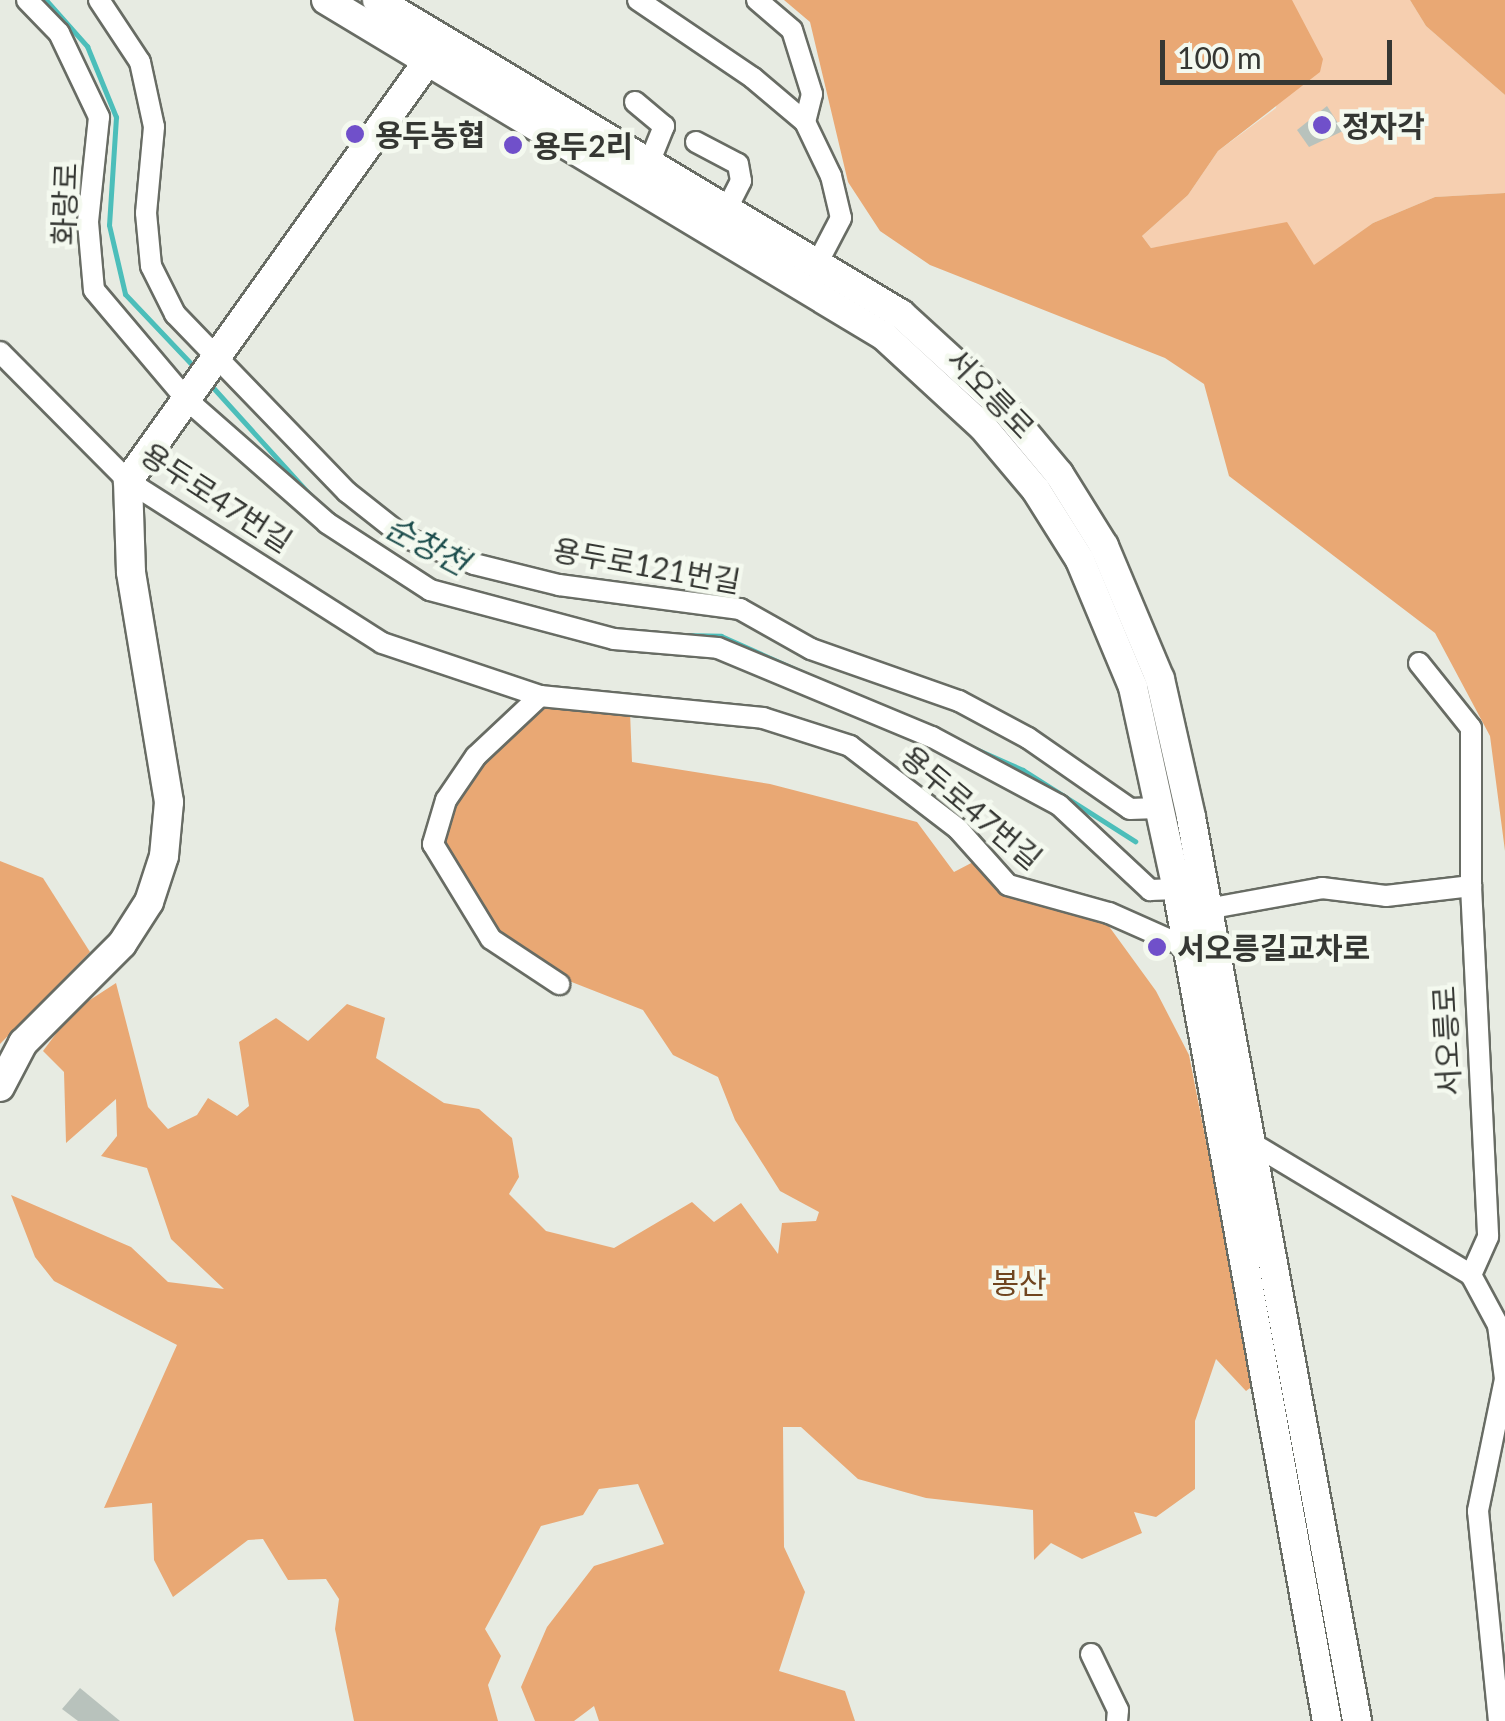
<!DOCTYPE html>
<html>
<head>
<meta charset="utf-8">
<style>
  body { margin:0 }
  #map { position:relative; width:1505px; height:1721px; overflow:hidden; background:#e7ebe2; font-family:Lato,"Noto Sans KR",sans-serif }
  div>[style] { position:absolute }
  .green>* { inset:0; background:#f6cfb0 }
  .forest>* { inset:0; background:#e9a874 }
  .stream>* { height:5px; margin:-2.5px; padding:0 2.5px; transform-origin:2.5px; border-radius:2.5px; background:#4cbeba }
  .building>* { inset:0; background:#b8c2bc }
  .roads { filter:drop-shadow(2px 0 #686c64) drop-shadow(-2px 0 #686c64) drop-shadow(0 2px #686c64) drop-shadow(0 -2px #686c64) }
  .minor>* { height:20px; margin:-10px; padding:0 10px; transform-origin:10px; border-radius:10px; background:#fff }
  .major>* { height:28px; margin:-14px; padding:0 14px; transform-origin:14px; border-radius:14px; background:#fff }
  .dots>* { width:28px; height:28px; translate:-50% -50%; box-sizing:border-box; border:5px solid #f4f9ef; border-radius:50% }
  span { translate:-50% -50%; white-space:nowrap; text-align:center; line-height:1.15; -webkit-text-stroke:9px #f4f9ef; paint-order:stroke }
  .poi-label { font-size:30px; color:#353733; font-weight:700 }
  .left { translate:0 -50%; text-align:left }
  .street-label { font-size:30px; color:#353733 }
  .park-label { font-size:30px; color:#70451f }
  .water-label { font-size:32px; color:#1c4d4c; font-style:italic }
  .scale { position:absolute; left:1160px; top:40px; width:232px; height:45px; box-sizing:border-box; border:5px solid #353733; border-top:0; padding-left:12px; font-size:30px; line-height:35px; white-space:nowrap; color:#353733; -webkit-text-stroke:8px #f4f9ef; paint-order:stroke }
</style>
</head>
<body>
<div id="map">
  <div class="green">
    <i style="clip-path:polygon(1292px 0,1410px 0,1426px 26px,1505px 95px,1505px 193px,1435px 197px,1373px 223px,1314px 266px,1172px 245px,1151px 248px,1142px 236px,1188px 195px,1218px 151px,1276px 108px)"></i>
  </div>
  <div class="forest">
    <i style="clip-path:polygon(784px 0,1292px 0,1323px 59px,1320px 72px,1218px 151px,1188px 195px,1142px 236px,1151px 248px,1287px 222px,1314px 265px,1373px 223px,1435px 197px,1505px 193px,1505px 851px,1490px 736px,1435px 633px,1229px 476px,1204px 384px,1165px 358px,930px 265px,880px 231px,848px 182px,810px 22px)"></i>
    <i style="clip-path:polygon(1410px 0,1505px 0,1505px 95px,1426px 26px)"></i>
    <i style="clip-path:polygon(540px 702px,630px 712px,632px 762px,770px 784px,917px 822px,954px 872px,977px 860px,1017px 898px,1108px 925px,1156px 991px,1189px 1055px,1254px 1385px,1246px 1391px,1216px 1359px,1195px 1421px,1195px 1489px,1156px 1517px,1134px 1512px,1142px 1533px,1082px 1559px,1051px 1543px,1034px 1560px,1033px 1510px,926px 1498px,858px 1479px,801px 1427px,783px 1427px,784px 1547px,805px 1592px,779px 1671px,845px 1691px,855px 1721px,599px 1721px,594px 1706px,574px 1721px,535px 1721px,521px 1687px,547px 1627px,594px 1566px,664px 1544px,638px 1484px,599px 1489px,583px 1515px,541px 1526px,485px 1629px,501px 1656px,488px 1685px,498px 1721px,354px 1721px,335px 1629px,339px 1599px,326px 1579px,288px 1580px,263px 1539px,248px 1540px,173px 1597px,154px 1560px,152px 1503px,104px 1508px,177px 1345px,54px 1281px,35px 1257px,11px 1195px,131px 1247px,168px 1282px,224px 1289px,171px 1239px,147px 1168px,101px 1156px,117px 1136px,116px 1099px,66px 1143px,64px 1072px,43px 1051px,73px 1011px,116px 983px,148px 1107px,168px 1129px,197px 1115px,208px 1098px,237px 1116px,249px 1106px,239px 1042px,276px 1018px,308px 1041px,347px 1004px,385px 1018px,376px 1058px,444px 1103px,479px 1109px,512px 1138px,519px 1177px,509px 1194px,546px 1231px,614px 1248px,692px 1202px,714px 1222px,741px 1203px,778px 1254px,782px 1223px,816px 1221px,819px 1212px,780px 1191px,735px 1120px,718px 1077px,673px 1055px,643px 1010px,564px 979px,495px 934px,440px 843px,450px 802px,480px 761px)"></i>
    <i style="clip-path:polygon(0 861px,43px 878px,90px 952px,0 1044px)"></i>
  </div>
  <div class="stream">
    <i style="left:46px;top:0;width:62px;rotate:48.3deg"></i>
    <i style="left:87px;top:46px;width:77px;rotate:67.8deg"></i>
    <i style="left:116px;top:117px;width:108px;rotate:93.7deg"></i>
    <i style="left:109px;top:225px;width:71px;rotate:76.9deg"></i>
    <i style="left:125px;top:294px;width:105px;rotate:46.5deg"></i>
    <i style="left:208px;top:382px;width:154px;rotate:47.9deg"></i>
    <i style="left:682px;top:635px;width:39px;rotate:1deg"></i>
    <i style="left:721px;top:636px;width:95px;rotate:24.1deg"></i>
    <i style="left:969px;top:746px;width:59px;rotate:24deg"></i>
    <i style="left:1023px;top:770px;width:133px;rotate:32.4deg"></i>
  </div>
  <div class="building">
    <i style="clip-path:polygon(1327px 106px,1343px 131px,1309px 147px,1297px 130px)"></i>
    <i style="clip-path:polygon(80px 1688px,120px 1721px,78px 1721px,62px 1709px)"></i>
  </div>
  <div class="roads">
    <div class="minor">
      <i style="left:27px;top:0;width:46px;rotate:45.9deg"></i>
      <i style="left:59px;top:33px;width:93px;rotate:64.5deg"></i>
      <i style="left:99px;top:117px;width:106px;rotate:96deg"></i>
      <i style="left:88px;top:222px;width:68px;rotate:85deg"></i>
      <i style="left:94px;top:290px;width:143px;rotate:49.8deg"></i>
      <i style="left:186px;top:399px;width:188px;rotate:41.3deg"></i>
      <i style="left:327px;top:523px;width:123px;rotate:33deg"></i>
      <i style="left:430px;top:590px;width:190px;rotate:14.9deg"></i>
      <i style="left:614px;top:639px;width:104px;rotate:4.9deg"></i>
      <i style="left:718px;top:648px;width:232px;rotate:22.6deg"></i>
      <i style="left:932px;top:737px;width:144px;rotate:28.2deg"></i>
      <i style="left:1059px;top:805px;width:125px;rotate:43deg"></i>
      <i style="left:1150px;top:890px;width:27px;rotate:-2deg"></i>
      <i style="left:99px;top:0;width:74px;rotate:56.5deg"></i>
      <i style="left:140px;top:62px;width:66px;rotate:77.8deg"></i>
      <i style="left:154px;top:127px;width:86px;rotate:95.3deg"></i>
      <i style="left:146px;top:213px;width:53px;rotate:84.6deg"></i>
      <i style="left:151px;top:266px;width:54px;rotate:63.4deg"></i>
      <i style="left:175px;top:314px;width:248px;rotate:46deg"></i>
      <i style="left:347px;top:492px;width:73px;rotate:38.3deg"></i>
      <i style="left:404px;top:537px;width:75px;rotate:21.1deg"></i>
      <i style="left:474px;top:564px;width:88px;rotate:13.9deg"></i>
      <i style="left:559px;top:585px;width:183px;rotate:7.6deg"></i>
      <i style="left:740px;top:609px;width:81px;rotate:29.4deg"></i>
      <i style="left:811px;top:649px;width:157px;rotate:19.4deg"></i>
      <i style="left:959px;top:701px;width:78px;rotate:28.2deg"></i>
      <i style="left:1028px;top:738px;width:124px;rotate:34.8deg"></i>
      <i style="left:1130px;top:809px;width:27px;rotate:-2deg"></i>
      <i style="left:638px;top:0;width:139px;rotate:34.1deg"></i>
      <i style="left:753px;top:78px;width:68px;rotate:40.2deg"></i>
      <i style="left:757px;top:0;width:46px;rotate:40.6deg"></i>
      <i style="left:792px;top:30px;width:67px;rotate:72.6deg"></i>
      <i style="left:812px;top:94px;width:29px;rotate:104deg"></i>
      <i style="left:805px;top:122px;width:60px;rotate:64.3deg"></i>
      <i style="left:831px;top:176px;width:43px;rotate:76.6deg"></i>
      <i style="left:841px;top:218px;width:47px;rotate:117.6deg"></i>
      <i style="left:635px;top:102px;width:38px;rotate:40deg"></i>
      <i style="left:664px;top:126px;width:38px;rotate:112deg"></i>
      <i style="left:696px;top:142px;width:47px;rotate:27.6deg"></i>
      <i style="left:738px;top:164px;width:17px;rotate:80deg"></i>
      <i style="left:741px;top:181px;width:27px;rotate:117deg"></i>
      <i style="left:0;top:352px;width:182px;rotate:45.2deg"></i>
      <i style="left:128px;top:481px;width:301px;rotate:32.5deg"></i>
      <i style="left:382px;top:643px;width:167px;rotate:18.5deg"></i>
      <i style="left:540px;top:696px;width:224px;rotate:5.6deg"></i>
      <i style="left:763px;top:718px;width:91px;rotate:17.8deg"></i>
      <i style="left:850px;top:746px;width:136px;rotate:37.5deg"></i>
      <i style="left:958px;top:829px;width:75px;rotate:48.2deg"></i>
      <i style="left:1008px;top:885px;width:105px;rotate:15.5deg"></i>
      <i style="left:1109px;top:913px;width:86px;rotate:23.9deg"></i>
      <i style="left:1419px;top:663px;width:83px;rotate:51.3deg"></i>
      <i style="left:1471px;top:728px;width:158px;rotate:90deg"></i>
      <i style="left:540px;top:696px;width:88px;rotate:136.8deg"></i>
      <i style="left:476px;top:756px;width:53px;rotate:124.3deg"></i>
      <i style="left:446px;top:800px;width:46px;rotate:106.5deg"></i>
      <i style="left:433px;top:844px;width:111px;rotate:58.6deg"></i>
      <i style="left:491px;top:939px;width:82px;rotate:33.5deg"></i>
      <i style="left:1207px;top:909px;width:117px;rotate:-10.3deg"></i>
      <i style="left:1322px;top:888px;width:64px;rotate:7.1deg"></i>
      <i style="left:1386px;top:896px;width:86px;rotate:-6.7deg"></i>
      <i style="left:1471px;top:886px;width:351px;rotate:87.2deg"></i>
      <i style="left:1488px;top:1237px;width:42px;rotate:114.1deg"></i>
      <i style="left:1245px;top:1139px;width:264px;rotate:31deg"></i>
      <i style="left:1471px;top:1275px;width:57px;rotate:61.6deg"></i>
      <i style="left:1498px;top:1325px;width:54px;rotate:82.6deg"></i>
      <i style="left:1505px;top:1379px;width:135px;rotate:101.6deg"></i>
      <i style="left:1478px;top:1511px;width:211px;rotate:84.3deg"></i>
      <i style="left:1091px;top:1654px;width:62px;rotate:64.3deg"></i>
      <i style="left:1118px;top:1710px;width:11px;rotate:95deg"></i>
    </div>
    <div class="major">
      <i style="left:326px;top:0;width:651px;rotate:31.05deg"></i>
      <i style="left:884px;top:336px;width:134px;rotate:42.6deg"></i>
      <i style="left:983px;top:427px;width:82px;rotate:49.9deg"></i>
      <i style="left:1036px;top:490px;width:83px;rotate:57.8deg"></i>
      <i style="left:1080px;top:560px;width:138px;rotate:67.3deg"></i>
      <i style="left:1133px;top:687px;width:207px;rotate:77.7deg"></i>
      <i style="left:1177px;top:889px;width:845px;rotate:79.78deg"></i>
      <i style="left:377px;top:0;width:611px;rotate:30.93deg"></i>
      <i style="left:901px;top:314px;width:139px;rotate:42.4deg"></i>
      <i style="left:1004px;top:408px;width:86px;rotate:50.2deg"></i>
      <i style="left:1059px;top:474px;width:85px;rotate:58deg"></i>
      <i style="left:1104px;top:546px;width:144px;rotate:67.2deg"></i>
      <i style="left:1160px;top:679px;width:141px;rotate:77.3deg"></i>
      <i style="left:1191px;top:817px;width:919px;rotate:79.59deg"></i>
      <i style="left:0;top:1087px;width:50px;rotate:-62.4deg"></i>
      <i style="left:23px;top:1043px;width:140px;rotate:-45deg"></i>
      <i style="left:122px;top:944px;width:50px;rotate:-57.3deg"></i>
      <i style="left:149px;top:902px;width:48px;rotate:-71.9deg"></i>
      <i style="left:164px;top:856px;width:54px;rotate:-84.7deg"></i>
      <i style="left:169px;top:802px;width:233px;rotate:-99.4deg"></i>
      <i style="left:131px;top:572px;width:91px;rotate:-91.9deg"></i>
      <i style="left:128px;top:481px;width:532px;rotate:-54.49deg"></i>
    </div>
  </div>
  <div class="dots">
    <i style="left:1322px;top:125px;background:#7050ca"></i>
    <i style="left:355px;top:134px;background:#7050ca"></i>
    <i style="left:513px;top:145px;background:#7050ca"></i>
    <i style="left:1157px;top:947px;background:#7050ca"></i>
  </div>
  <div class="poi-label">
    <span class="left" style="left:1342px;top:125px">정자각</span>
    <span class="left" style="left:375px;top:134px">용두농협</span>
    <span class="left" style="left:533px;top:145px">용두2리</span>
    <span class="left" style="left:1177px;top:947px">서오릉길교차로</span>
  </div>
  <div class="street-label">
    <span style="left:64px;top:204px;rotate:-88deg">화랑로</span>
    <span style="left:991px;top:393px;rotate:46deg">서오릉로</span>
    <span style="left:217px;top:497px;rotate:33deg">용두로47번길</span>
    <span style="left:647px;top:565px;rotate:10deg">용두로121번길</span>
    <span style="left:972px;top:807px;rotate:40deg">용두로47번길</span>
    <span style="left:1446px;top:1041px;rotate:-93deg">서오릉로</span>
  </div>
  <div class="park-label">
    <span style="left:1019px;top:1282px">봉산</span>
  </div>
  <div class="water-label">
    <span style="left:427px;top:545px;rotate:28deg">순창천</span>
  </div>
  <div class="scale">100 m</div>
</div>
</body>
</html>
